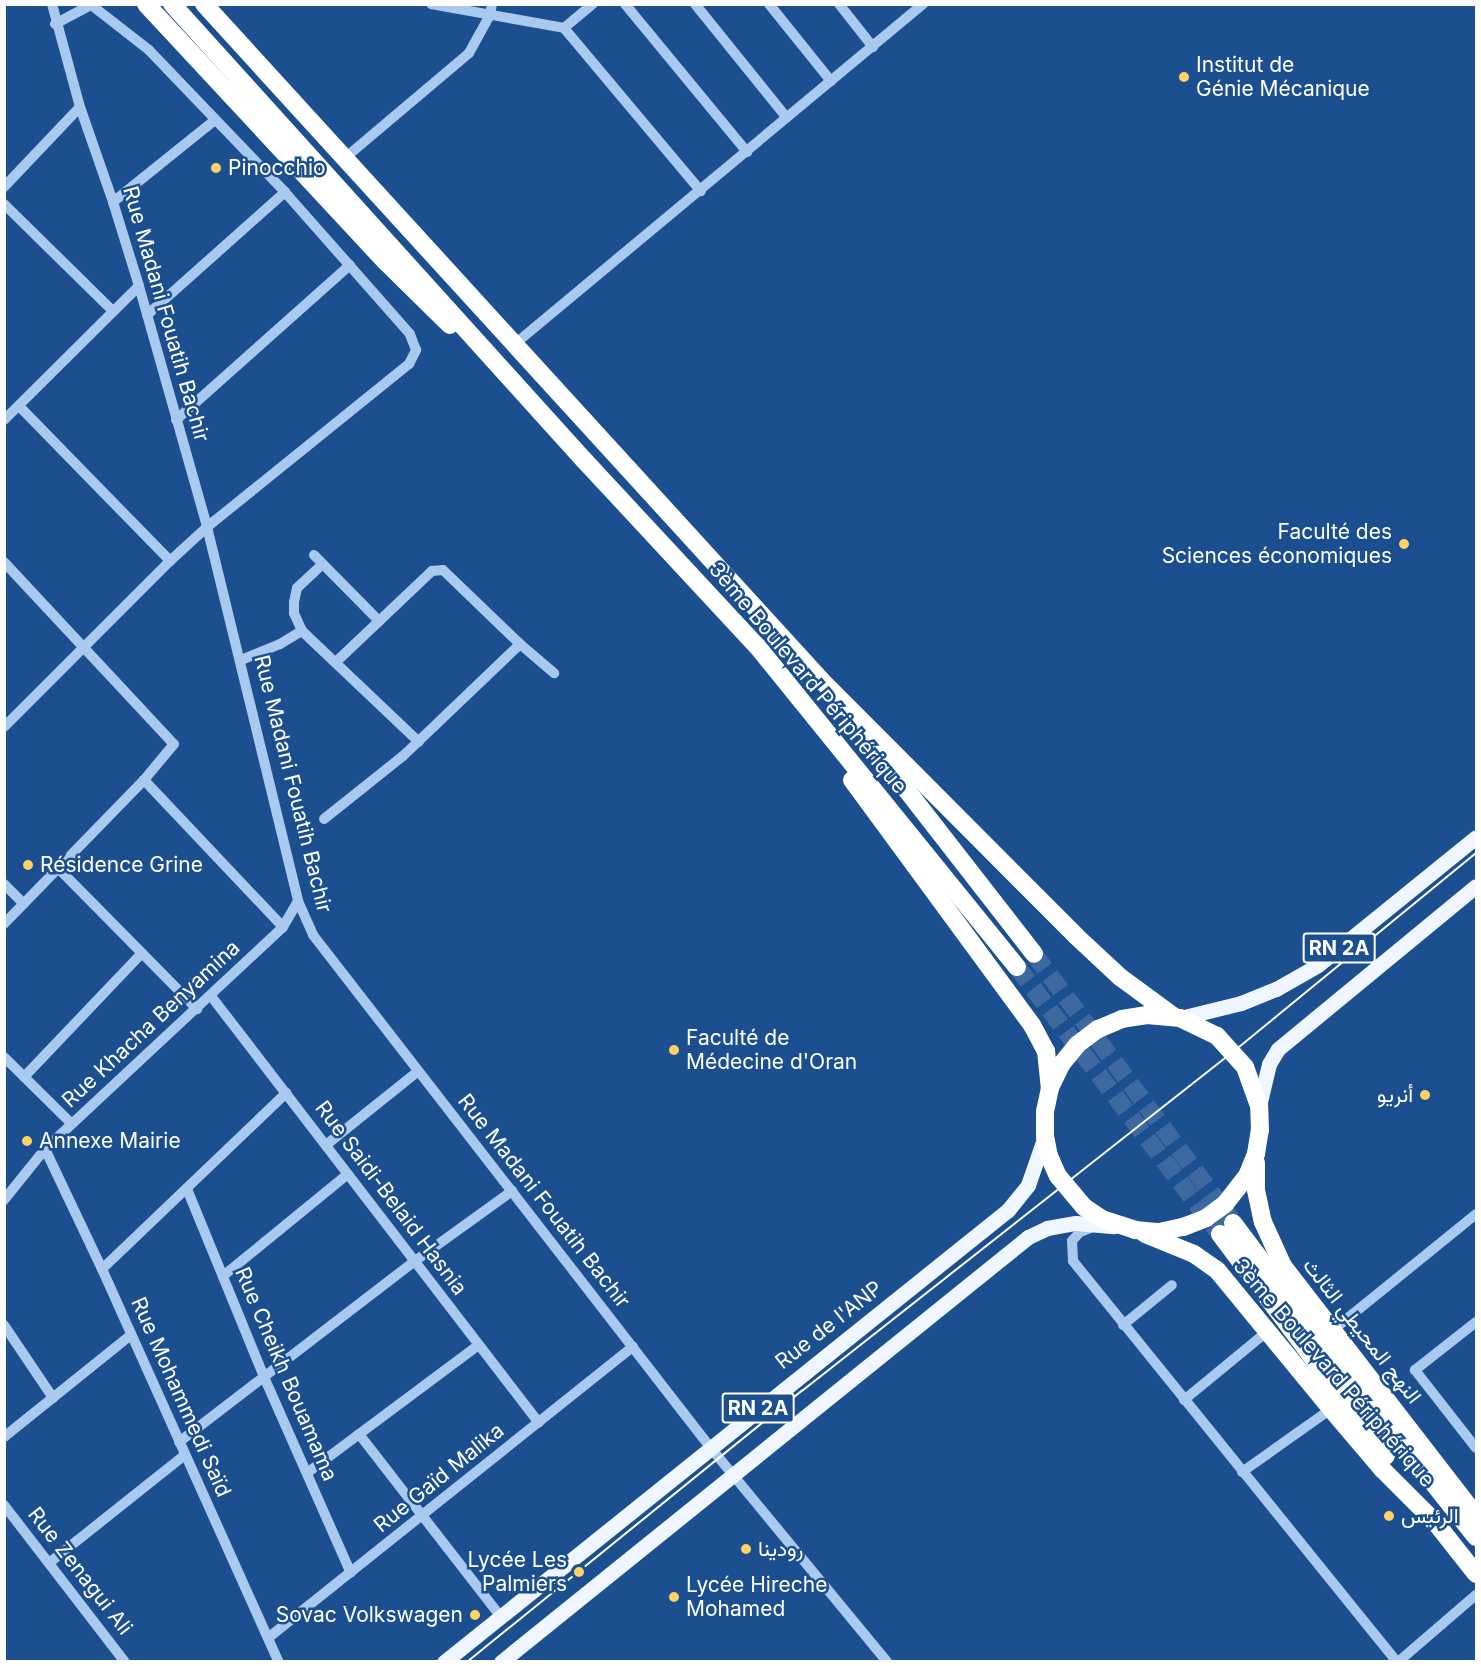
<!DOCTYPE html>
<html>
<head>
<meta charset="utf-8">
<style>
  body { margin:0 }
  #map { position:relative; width:1481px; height:1666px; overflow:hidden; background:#1b4f8f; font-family:Inter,Vazirmatn,sans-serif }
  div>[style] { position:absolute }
  .highway-tunnel>* { height:18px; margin-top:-9px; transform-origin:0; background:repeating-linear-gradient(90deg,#3d69a0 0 18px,transparent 0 27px) }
  .minor>* { height:10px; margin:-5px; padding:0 5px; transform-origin:5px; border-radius:5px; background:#a9c9ee }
  .major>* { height:15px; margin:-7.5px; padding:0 7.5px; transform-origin:7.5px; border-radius:7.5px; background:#f0f6ff }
  .highway>* { height:18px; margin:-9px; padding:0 9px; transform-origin:9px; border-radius:9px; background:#fff }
  .tram>* { height:1.5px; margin:-0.75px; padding:0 0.75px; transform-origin:0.75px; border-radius:0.75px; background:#fff }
  .dots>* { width:16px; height:16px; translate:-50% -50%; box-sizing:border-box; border:3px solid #1b4f8f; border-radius:50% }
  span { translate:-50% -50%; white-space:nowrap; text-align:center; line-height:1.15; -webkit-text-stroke:5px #1b4f8f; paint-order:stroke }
  .shield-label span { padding:2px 4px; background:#1b4f8f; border:2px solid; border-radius:4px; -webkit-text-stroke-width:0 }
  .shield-label { font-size:20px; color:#fff; font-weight:700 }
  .poi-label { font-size:21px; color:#fff }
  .left { translate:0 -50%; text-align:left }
  .right { translate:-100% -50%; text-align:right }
  .street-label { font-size:21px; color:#fff }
  .frame { position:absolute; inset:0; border:6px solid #fff; pointer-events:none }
</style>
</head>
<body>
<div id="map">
  <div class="highway-tunnel">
    <i style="left:1034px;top:954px;width:330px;rotate:53.4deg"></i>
    <i style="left:1017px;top:967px;width:335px;rotate:52.8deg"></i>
  </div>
  <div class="minor">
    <i style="left:52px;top:4px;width:107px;rotate:74.8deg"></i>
    <i style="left:80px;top:107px;width:101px;rotate:70.8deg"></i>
    <i style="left:113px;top:202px;width:88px;rotate:72.8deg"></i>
    <i style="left:139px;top:286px;width:250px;rotate:74.2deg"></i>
    <i style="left:207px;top:527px;width:385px;rotate:76.3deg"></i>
    <i style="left:298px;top:901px;width:37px;rotate:66deg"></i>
    <i style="left:313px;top:935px;width:648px;rotate:52.21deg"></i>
    <i style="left:710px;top:1447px;width:278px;rotate:50.5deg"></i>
    <i style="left:431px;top:4px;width:135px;rotate:10.2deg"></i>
    <i style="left:564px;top:28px;width:38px;rotate:-40deg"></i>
    <i style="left:625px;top:4px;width:192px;rotate:50.5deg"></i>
    <i style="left:695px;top:4px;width:146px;rotate:51.1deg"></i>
    <i style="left:769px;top:4px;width:99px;rotate:51.2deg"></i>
    <i style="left:839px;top:4px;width:55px;rotate:51.7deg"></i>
    <i style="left:55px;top:24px;width:40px;rotate:-28deg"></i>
    <i style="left:564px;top:28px;width:213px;rotate:50deg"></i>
    <i style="left:352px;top:152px;width:153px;rotate:-40.2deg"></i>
    <i style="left:469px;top:53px;width:43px;rotate:-61.1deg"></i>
    <i style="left:490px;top:15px;width:11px;rotate:-80deg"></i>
    <i style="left:4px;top:187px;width:110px;rotate:-46.5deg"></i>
    <i style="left:113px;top:202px;width:131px;rotate:-38.8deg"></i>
    <i style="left:4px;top:204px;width:153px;rotate:44.5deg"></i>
    <i style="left:147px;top:315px;width:185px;rotate:-41.7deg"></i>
    <i style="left:516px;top:343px;width:530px;rotate:-39.79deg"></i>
    <i style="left:19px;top:406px;width:216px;rotate:45.7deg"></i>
    <i style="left:4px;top:420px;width:190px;rotate:-44.8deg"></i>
    <i style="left:176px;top:420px;width:233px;rotate:-41.7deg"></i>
    <i style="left:314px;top:555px;width:93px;rotate:45.4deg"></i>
    <i style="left:4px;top:562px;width:249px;rotate:47deg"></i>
    <i style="left:174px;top:744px;width:47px;rotate:129.8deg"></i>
    <i style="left:144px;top:780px;width:201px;rotate:134.2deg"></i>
    <i style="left:302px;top:631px;width:161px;rotate:43.5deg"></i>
    <i style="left:241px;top:660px;width:42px;rotate:-22.3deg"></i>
    <i style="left:280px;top:644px;width:26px;rotate:-31deg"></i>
    <i style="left:302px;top:631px;width:20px;rotate:-114deg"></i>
    <i style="left:294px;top:613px;width:11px;rotate:-90deg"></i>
    <i style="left:294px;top:602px;width:14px;rotate:-78deg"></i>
    <i style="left:297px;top:588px;width:35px;rotate:-43deg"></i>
    <i style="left:337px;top:661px;width:131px;rotate:-43.5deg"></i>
    <i style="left:432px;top:571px;width:11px;rotate:-5deg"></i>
    <i style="left:443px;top:570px;width:107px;rotate:43.9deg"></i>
    <i style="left:520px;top:644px;width:45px;rotate:40.5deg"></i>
    <i style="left:4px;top:727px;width:235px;rotate:-45deg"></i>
    <i style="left:170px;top:561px;width:50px;rotate:-42.6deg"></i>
    <i style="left:207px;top:527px;width:260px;rotate:-38.9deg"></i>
    <i style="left:409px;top:364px;width:16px;rotate:-63deg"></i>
    <i style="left:416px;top:350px;width:17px;rotate:-111deg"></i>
    <i style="left:410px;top:334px;width:189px;rotate:-131.4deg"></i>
    <i style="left:285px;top:192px;width:197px;rotate:-133.8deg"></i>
    <i style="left:149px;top:50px;width:75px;rotate:-142.1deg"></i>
    <i style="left:144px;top:780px;width:202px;rotate:46.6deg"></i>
    <i style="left:324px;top:819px;width:101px;rotate:-38.6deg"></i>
    <i style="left:403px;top:756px;width:162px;rotate:-43.7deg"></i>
    <i style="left:59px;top:869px;width:197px;rotate:45.4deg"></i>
    <i style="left:4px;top:884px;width:28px;rotate:45deg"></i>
    <i style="left:211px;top:996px;width:538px;rotate:52.47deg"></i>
    <i style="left:4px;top:1057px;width:95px;rotate:44.6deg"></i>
    <i style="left:24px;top:1077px;width:171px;rotate:-46.4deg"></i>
    <i style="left:326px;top:1145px;width:117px;rotate:-38.7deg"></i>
    <i style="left:45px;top:1149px;width:133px;rotate:64.6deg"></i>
    <i style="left:102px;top:1269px;width:431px;rotate:65.8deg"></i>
    <i style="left:187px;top:1189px;width:203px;rotate:67.7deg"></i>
    <i style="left:264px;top:1377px;width:214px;rotate:66.1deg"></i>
    <i style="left:4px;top:1200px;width:65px;rotate:-51.2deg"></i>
    <i style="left:45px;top:1149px;width:325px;rotate:-43deg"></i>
    <i style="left:283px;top:927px;width:30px;rotate:-60deg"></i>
    <i style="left:1095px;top:1226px;width:16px;rotate:158deg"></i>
    <i style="left:1080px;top:1232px;width:12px;rotate:132deg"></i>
    <i style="left:1072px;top:1241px;width:20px;rotate:87deg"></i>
    <i style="left:1073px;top:1261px;width:516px;rotate:51.06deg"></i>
    <i style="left:102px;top:1269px;width:255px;rotate:-43.7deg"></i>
    <i style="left:223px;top:1276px;width:161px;rotate:-39.2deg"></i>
    <i style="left:1476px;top:1322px;width:78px;rotate:141.8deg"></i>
    <i style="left:1415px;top:1370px;width:99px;rotate:52deg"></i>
    <i style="left:4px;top:1325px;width:88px;rotate:56.1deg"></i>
    <i style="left:1123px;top:1325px;width:63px;rotate:-39.2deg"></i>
    <i style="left:1333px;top:1330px;width:184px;rotate:-39deg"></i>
    <i style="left:1184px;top:1400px;width:110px;rotate:-39.5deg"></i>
    <i style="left:359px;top:1434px;width:230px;rotate:52.2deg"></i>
    <i style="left:4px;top:1437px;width:163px;rotate:-38.8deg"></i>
    <i style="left:179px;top:1442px;width:297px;rotate:-37.5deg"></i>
    <i style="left:415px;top:1261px;width:120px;rotate:-35.8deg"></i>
    <i style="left:1242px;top:1472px;width:109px;rotate:-35.3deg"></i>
    <i style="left:307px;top:1473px;width:214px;rotate:-36.7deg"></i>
    <i style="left:4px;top:1505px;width:198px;rotate:52.4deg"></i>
    <i style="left:49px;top:1563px;width:174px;rotate:-38.5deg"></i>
    <i style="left:268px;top:1638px;width:467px;rotate:-38.6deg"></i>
    <i style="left:1398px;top:1662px;width:103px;rotate:-40.7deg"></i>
  </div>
  <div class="major">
    <i style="left:1180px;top:1018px;width:63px;rotate:-13.8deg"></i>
    <i style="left:1241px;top:1003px;width:38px;rotate:-22deg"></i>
    <i style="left:1276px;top:989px;width:48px;rotate:-29.7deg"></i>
    <i style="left:1318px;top:965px;width:203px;rotate:-39deg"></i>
    <i style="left:1259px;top:1106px;width:43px;rotate:-76.6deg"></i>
    <i style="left:1269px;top:1064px;width:17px;rotate:-59deg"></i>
    <i style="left:1278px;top:1049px;width:256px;rotate:-39.5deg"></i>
    <i style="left:444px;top:1662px;width:723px;rotate:-38.71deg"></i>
    <i style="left:1008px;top:1210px;width:32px;rotate:-51deg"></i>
    <i style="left:1028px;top:1185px;width:52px;rotate:-70.9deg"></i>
    <i style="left:501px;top:1662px;width:677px;rotate:-38.88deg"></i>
    <i style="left:1028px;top:1237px;width:21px;rotate:-25deg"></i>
    <i style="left:1047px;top:1228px;width:29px;rotate:-10deg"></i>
    <i style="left:1076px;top:1223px;width:38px;rotate:5deg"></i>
  </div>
  <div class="highway">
    <i style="left:146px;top:4px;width:351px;rotate:47.1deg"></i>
    <i style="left:385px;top:261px;width:91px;rotate:44.6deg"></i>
    <i style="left:172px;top:4px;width:613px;rotate:47.91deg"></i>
    <i style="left:583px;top:459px;width:255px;rotate:47.1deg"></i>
    <i style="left:757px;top:646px;width:413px;rotate:51deg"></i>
    <i style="left:204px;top:4px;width:915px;rotate:47.61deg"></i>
    <i style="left:821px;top:680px;width:361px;rotate:45.1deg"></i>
    <i style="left:1076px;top:936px;width:60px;rotate:43deg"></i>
    <i style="left:1120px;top:977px;width:66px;rotate:36.3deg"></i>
    <i style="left:870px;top:743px;width:267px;rotate:52.1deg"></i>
    <i style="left:852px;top:780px;width:304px;rotate:53.7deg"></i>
    <i style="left:1032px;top:1025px;width:30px;rotate:62deg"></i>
    <i style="left:1046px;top:1051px;width:37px;rotate:84deg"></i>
    <i style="left:1050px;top:1088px;width:25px;rotate:102deg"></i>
    <i style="left:1045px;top:1112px;width:24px;rotate:90deg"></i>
    <i style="left:1045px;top:1136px;width:20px;rotate:79deg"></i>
    <i style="left:1049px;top:1156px;width:22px;rotate:66deg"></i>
    <i style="left:1058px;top:1176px;width:40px;rotate:50deg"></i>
    <i style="left:1084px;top:1207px;width:22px;rotate:34deg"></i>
    <i style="left:1102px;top:1219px;width:35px;rotate:18deg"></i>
    <i style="left:1135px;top:1230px;width:24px;rotate:5deg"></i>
    <i style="left:1159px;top:1232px;width:25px;rotate:-12deg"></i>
    <i style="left:1183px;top:1227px;width:25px;rotate:-21deg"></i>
    <i style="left:1206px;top:1218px;width:24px;rotate:-36deg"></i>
    <i style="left:1225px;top:1204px;width:36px;rotate:-52deg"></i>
    <i style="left:1247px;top:1176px;width:24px;rotate:-68deg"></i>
    <i style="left:1256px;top:1154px;width:24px;rotate:-81deg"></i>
    <i style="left:1260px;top:1130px;width:24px;rotate:-92deg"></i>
    <i style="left:1259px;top:1106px;width:41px;rotate:-109.7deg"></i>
    <i style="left:1245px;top:1067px;width:42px;rotate:-132.1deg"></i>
    <i style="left:1217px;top:1036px;width:41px;rotate:-154.1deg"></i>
    <i style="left:1180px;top:1018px;width:33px;rotate:-175deg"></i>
    <i style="left:1147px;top:1015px;width:25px;rotate:171deg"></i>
    <i style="left:1122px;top:1019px;width:26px;rotate:157deg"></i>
    <i style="left:1098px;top:1029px;width:26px;rotate:143deg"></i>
    <i style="left:1077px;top:1045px;width:26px;rotate:129deg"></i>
    <i style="left:1061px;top:1065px;width:25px;rotate:116deg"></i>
    <i style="left:1256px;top:1163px;width:27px;rotate:90deg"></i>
    <i style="left:1256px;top:1190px;width:33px;rotate:78deg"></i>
    <i style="left:1263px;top:1222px;width:48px;rotate:65.6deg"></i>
    <i style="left:1283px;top:1266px;width:316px;rotate:52.3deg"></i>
    <i style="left:1233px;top:1223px;width:212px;rotate:52.9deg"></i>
    <i style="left:1361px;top:1392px;width:185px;rotate:51.6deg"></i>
    <i style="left:1145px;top:1234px;width:53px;rotate:22.2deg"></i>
    <i style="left:1194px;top:1254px;width:28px;rotate:35deg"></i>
    <i style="left:1217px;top:1270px;width:180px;rotate:50.6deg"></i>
    <i style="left:1331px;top:1409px;width:80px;rotate:49.6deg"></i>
    <i style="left:1383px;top:1470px;width:74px;rotate:45deg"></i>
    <i style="left:1435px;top:1522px;width:66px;rotate:51.7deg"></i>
    <i style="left:1220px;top:1234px;width:277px;rotate:53.2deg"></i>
  </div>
  <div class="tram">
    <i style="left:467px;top:1662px;width:431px;rotate:-39deg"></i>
    <i style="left:802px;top:1391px;width:548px;rotate:-38.19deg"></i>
    <i style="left:1233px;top:1052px;width:314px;rotate:-39.3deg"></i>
  </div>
  <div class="dots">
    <i style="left:1184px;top:77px;background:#ffd166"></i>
    <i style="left:216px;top:168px;background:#ffd166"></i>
    <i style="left:1404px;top:544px;background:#ffd166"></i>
    <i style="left:28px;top:865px;background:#ffd166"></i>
    <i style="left:674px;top:1050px;background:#ffd166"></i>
    <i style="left:1425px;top:1095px;background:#ffd166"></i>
    <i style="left:27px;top:1141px;background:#ffd166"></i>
    <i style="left:1389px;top:1516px;background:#ffd166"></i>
    <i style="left:746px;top:1549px;background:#ffd166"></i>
    <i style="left:579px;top:1572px;background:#ffd166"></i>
    <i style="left:674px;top:1597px;background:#ffd166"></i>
    <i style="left:475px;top:1615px;background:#ffd166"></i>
  </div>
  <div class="shield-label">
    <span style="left:1339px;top:948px">RN 2A</span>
    <span style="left:758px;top:1408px">RN 2A</span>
  </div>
  <div class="poi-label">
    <span class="left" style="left:1196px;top:77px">Institut de<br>Génie Mécanique</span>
    <span class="left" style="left:228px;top:168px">Pinocchio</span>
    <span class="right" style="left:1392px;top:544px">Faculté des<br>Sciences économiques</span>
    <span class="left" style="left:40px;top:865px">Résidence Grine</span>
    <span class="left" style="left:686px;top:1050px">Faculté de<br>Médecine d'Oran</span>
    <span class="right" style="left:1413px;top:1095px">أنريو</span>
    <span class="left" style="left:39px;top:1141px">Annexe Mairie</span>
    <span class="left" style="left:1401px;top:1516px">الرئيس</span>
    <span class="left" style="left:758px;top:1549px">رودينا</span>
    <span class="right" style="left:567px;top:1572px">Lycée Les<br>Palmiers</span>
    <span class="left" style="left:686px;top:1597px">Lycée Hireche<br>Mohamed</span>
    <span class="right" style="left:463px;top:1615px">Sovac Volkswagen</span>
  </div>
  <div class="street-label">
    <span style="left:166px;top:314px;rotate:74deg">Rue Madani Fouatih Bachir</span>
    <span style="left:808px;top:678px;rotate:50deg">3ème Boulevard Périphérique</span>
    <span style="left:293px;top:784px;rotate:76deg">Rue Madani Fouatih Bachir</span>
    <span style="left:151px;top:1024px;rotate:-43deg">Rue Khacha Benyamina</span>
    <span style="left:391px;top:1198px;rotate:53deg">Rue Saidi-Belaid Hasnia</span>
    <span style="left:544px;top:1201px;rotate:52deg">Rue Madani Fouatih Bachir</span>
    <span style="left:829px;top:1325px;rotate:-38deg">Rue de l'ANP</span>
    <span style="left:1362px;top:1331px;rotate:52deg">النهج المحيطي الثالث</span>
    <span style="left:1334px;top:1373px;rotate:49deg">3ème Boulevard Périphérique</span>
    <span style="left:286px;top:1374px;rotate:67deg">Rue Cheikh Bouamama</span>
    <span style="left:181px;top:1397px;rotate:66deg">Rue Mohammedi Saïd</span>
    <span style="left:439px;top:1478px;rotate:-39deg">Rue Gaïd Malika</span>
    <span style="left:80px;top:1571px;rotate:52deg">Rue Zenagui Ali</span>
  </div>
  <div class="frame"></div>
</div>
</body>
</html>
